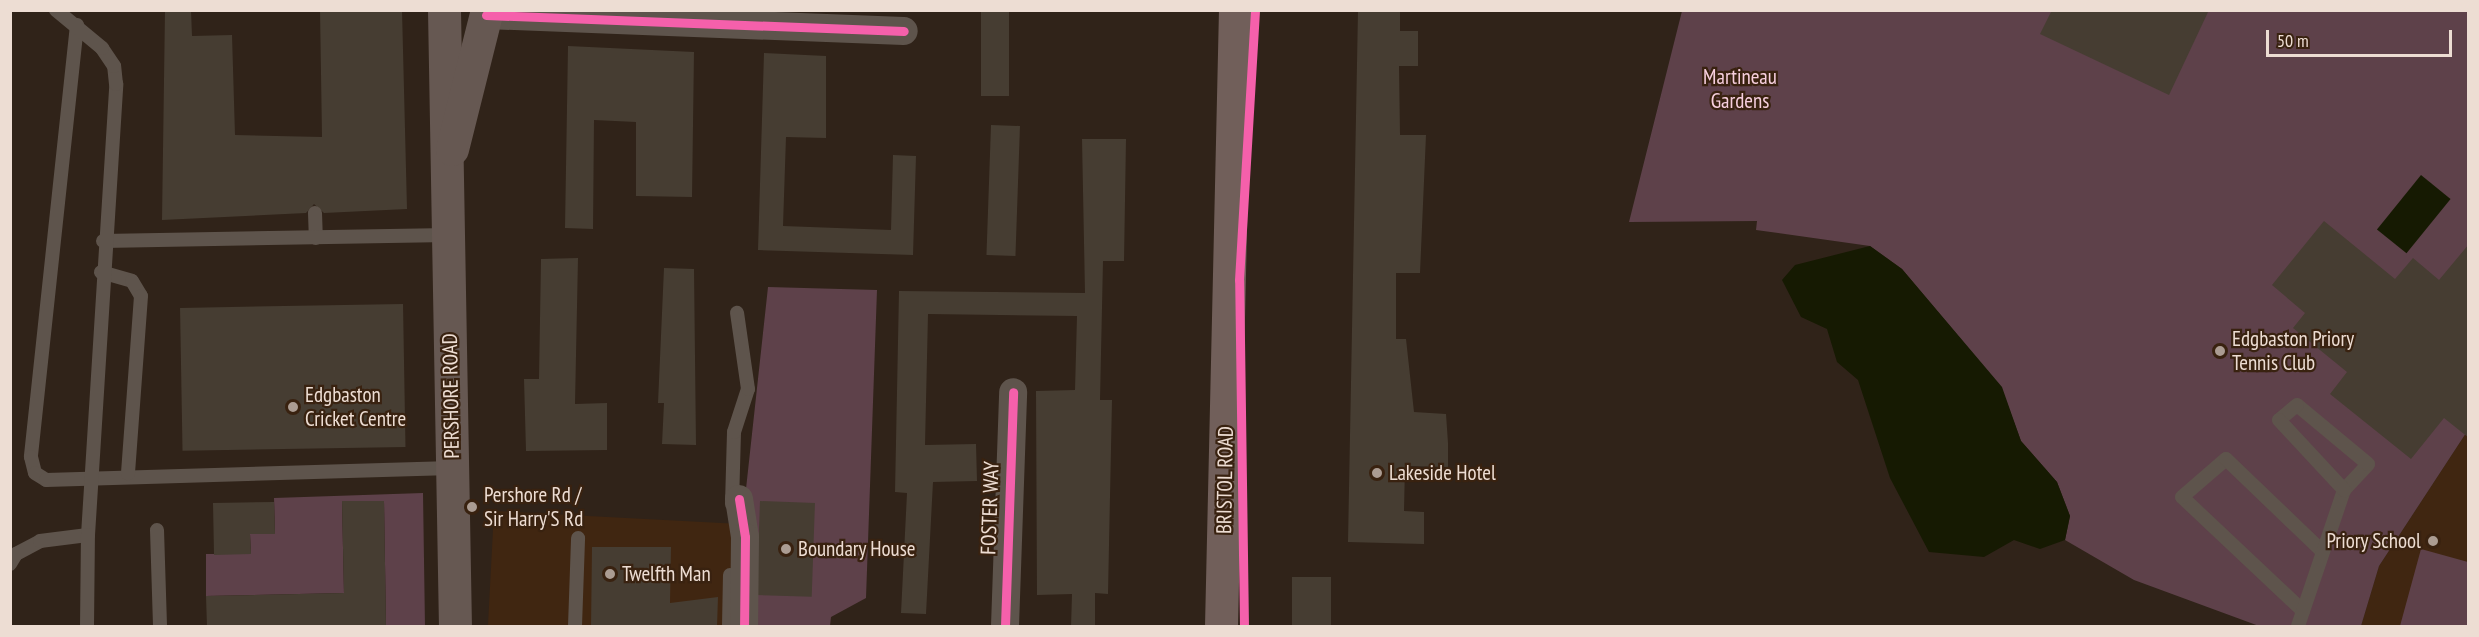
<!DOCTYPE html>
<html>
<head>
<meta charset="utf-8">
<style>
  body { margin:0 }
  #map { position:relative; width:2479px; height:637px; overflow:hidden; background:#302319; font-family:"PT Sans Narrow",sans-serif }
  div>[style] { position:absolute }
  .built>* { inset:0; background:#402611; transform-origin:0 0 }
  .green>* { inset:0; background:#5e414a }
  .water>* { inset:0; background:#161a02; transform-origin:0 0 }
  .building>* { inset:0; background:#463d32; transform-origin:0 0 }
  .lane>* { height:14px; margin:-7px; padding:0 7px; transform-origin:7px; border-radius:7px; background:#5e544c }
  .street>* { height:28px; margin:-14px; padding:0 14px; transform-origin:14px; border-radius:14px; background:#5e544c }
  .primary>* { height:33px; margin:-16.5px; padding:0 16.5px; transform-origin:16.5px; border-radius:16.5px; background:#665852 }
  .highway>* { height:33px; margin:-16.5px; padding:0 16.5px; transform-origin:16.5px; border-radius:16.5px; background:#715f5a }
  .cycleway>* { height:9px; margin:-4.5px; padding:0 4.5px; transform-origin:4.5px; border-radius:4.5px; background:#f560ab }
  .dots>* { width:16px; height:16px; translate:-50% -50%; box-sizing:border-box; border:3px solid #392210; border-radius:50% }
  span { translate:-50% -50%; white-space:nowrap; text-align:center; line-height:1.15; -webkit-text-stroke:4.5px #392210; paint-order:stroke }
  .park-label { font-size:21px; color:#f7cfde }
  .poi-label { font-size:21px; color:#edddd3 }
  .left { translate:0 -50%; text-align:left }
  .right { translate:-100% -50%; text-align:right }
  .street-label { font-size:21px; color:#edddd3 }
  .frame { position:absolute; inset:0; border:12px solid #edddd3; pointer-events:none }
  .scale { position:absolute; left:2266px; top:30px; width:186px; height:27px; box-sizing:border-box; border:3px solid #edddd3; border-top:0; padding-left:8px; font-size:18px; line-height:21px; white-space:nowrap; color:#edddd3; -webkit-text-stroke:4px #392210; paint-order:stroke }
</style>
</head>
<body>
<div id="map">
  <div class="built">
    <i style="clip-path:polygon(2468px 430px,2468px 626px,2361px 626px,2379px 566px)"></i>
    <i style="left:494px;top:511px;width:251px;height:115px;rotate:3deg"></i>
  </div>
  <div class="green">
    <i style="clip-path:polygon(1682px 11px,2468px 11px,2468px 430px,2379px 566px,2361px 626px,2259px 626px,2134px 580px,2065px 540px,2070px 516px,2057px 482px,2021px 441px,2001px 387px,1902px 269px,1870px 246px,1756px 230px,1757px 221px,1629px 222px)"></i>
    <i style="clip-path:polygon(768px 287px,877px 290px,866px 598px,831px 617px,830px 626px,744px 626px,745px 498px)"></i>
    <i style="clip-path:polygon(423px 493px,425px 626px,386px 626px,384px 501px,342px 502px,344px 593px,206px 596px,206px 554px,251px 554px,250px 534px,275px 534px,274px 498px)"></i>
    <i style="clip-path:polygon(2421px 549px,2468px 562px,2468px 626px,2400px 626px)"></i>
  </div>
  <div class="water">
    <i style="left:2421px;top:175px;width:38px;height:70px;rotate:39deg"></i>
    <i style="clip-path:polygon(1870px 246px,1902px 269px,2002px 387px,2021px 441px,2057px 482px,2070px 516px,2065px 540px,2040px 549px,2014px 540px,1984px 557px,1929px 552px,1890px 478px,1858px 380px,1837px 362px,1827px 329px,1801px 317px,1782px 280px,1795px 265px)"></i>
  </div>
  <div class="building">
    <i style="clip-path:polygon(165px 10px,191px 10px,192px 36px,232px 35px,235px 135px,322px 137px,320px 10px,402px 10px,407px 209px,324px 213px,314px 204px,306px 213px,162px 220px)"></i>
    <i style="left:981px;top:10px;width:28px;height:86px"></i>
    <i style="clip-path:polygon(1358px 10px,1400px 10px,1400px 31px,1418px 31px,1418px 66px,1399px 66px,1400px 135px,1426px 135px,1420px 273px,1396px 273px,1396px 339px,1406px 339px,1414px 412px,1446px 414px,1448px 443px,1448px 467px,1405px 466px,1404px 511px,1424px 512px,1424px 544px,1348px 542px)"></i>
    <i style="clip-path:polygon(2052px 10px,2209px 10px,2169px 95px,2040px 34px)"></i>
    <i style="clip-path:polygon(568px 46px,694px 52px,692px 197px,636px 196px,636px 122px,594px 120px,593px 229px,565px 228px)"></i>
    <i style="clip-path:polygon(764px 53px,826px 56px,826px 138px,786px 137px,783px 226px,891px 230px,893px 155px,916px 156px,913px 255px,758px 250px)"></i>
    <i style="left:991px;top:125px;width:29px;height:130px;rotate:2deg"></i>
    <i style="clip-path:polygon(1082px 139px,1126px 139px,1124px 261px,1103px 261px,1100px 400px,1112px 400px,1108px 594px,1095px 593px,1095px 627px,1071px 627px,1072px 594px,1037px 595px,1036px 391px,1075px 390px,1077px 316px,928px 314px,925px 445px,976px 444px,977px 481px,933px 482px,926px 614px,901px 613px,907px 493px,895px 492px,899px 291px,1085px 293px)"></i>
    <i style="clip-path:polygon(2324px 221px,2395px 279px,2413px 258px,2439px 280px,2469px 244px,2469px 438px,2444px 418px,2411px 459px,2330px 394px,2347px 372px,2293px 328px,2305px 313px,2272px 285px)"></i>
    <i style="clip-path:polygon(578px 258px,575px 404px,607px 403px,607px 450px,526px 451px,524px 379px,539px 379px,541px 259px)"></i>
    <i style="clip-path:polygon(664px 268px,694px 269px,696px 445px,662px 444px,664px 403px,658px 403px)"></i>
    <i style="left:403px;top:304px;width:143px;height:223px;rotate:89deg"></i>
    <i style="clip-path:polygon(342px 501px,384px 501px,386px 627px,207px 627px,206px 596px,344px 593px)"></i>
    <i style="left:760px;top:501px;width:55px;height:94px;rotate:2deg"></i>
    <i style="clip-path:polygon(274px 502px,275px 534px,250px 534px,251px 554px,214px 555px,213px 503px)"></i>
    <i style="clip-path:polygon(592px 547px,671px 547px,670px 603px,718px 597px,717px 627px,591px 627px)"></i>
    <i style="left:1292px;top:577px;width:39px;height:50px"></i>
  </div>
  <div class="lane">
    <i style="left:77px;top:25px;width:434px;rotate:96.1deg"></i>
    <i style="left:31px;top:457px;width:16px;rotate:76deg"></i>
    <i style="left:35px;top:473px;width:13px;rotate:32deg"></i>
    <i style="left:46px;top:480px;width:406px;rotate:-1.7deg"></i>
    <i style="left:315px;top:213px;width:25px;rotate:88deg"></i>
    <i style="left:103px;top:241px;width:346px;rotate:-1deg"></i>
    <i style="left:101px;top:272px;width:32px;rotate:16deg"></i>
    <i style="left:132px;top:281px;width:17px;rotate:59deg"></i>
    <i style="left:141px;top:296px;width:178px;rotate:94.2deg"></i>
    <i style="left:732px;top:504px;width:72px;rotate:-88.4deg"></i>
    <i style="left:734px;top:432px;width:45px;rotate:-72deg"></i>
    <i style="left:748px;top:389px;width:77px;rotate:-98.2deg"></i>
    <i style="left:157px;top:530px;width:96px;rotate:88.2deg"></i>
    <i style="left:10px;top:564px;width:12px;rotate:-59deg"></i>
    <i style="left:16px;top:554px;width:27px;rotate:-28deg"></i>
    <i style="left:40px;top:541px;width:48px;rotate:-7.1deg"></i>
    <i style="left:88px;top:535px;width:452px;rotate:-86.4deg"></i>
    <i style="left:116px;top:84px;width:18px;rotate:-96deg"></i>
    <i style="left:114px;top:66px;width:22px;rotate:-124deg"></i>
    <i style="left:102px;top:48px;width:60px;rotate:-140.4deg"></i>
    <i style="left:2303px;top:611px;width:166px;rotate:-136.7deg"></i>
    <i style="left:2182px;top:497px;width:58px;rotate:-40.8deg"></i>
    <i style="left:2226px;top:459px;width:134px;rotate:43.8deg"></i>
    <i style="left:87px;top:626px;width:91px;rotate:-89.4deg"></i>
    <i style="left:575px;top:626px;width:88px;rotate:-88deg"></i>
    <i style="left:729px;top:626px;width:51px;rotate:-88.9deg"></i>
    <i style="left:2298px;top:626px;width:144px;rotate:-71.3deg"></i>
    <i style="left:2344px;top:490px;width:35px;rotate:-47deg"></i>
    <i style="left:2368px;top:464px;width:92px;rotate:-140.3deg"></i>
    <i style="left:2297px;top:405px;width:23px;rotate:140deg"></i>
    <i style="left:2279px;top:420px;width:96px;rotate:47.1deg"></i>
  </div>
  <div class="street">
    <i style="left:486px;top:15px;width:418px;rotate:2.2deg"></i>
    <i style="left:739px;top:499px;width:38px;rotate:81deg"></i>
    <i style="left:745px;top:537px;width:89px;rotate:90.6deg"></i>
    <i style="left:1005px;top:626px;width:234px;rotate:-88deg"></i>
  </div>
  <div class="primary">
    <i style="left:444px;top:10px;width:616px;rotate:88.98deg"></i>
    <i style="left:452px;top:149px;width:143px;rotate:-75.9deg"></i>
  </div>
  <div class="highway">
    <i style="left:1221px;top:626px;width:616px;rotate:-88.7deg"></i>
  </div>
  <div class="cycleway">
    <i style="left:486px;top:15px;width:418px;rotate:2.2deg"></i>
    <i style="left:739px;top:499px;width:38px;rotate:81deg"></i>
    <i style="left:745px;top:537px;width:89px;rotate:90.6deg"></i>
    <i style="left:1005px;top:626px;width:234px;rotate:-88deg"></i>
    <i style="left:1244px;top:626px;width:346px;rotate:-90.8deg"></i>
    <i style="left:1239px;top:280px;width:270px;rotate:-86.6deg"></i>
  </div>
  <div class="dots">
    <i style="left:2220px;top:351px;background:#ab9c92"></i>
    <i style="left:293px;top:407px;background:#ab9c92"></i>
    <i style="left:1377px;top:473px;background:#ab9c92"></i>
    <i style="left:472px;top:507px;background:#ab9c92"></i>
    <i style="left:2433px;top:541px;background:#ab9c92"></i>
    <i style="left:786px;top:549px;background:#ab9c92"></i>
    <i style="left:610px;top:574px;background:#ab9c92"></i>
  </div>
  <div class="park-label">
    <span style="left:1740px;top:89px">Martineau<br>Gardens</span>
  </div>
  <div class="poi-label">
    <span class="left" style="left:2232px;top:351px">Edgbaston Priory<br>Tennis Club</span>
    <span class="left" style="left:305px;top:407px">Edgbaston<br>Cricket Centre</span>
    <span class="left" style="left:1389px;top:473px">Lakeside Hotel</span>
    <span class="left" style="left:484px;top:507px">Pershore Rd /<br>Sir Harry'S Rd</span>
    <span class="right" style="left:2421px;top:541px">Priory School</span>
    <span class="left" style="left:798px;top:549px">Boundary House</span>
    <span class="left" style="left:622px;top:574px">Twelfth Man</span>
  </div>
  <div class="street-label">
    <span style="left:451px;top:396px;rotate:-91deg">PERSHORE ROAD</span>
    <span style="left:1225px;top:480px;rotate:-89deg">BRISTOL ROAD</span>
    <span style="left:990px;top:508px;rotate:-88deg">FOSTER WAY</span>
  </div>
  <div class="frame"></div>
  <div class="scale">50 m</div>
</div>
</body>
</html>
